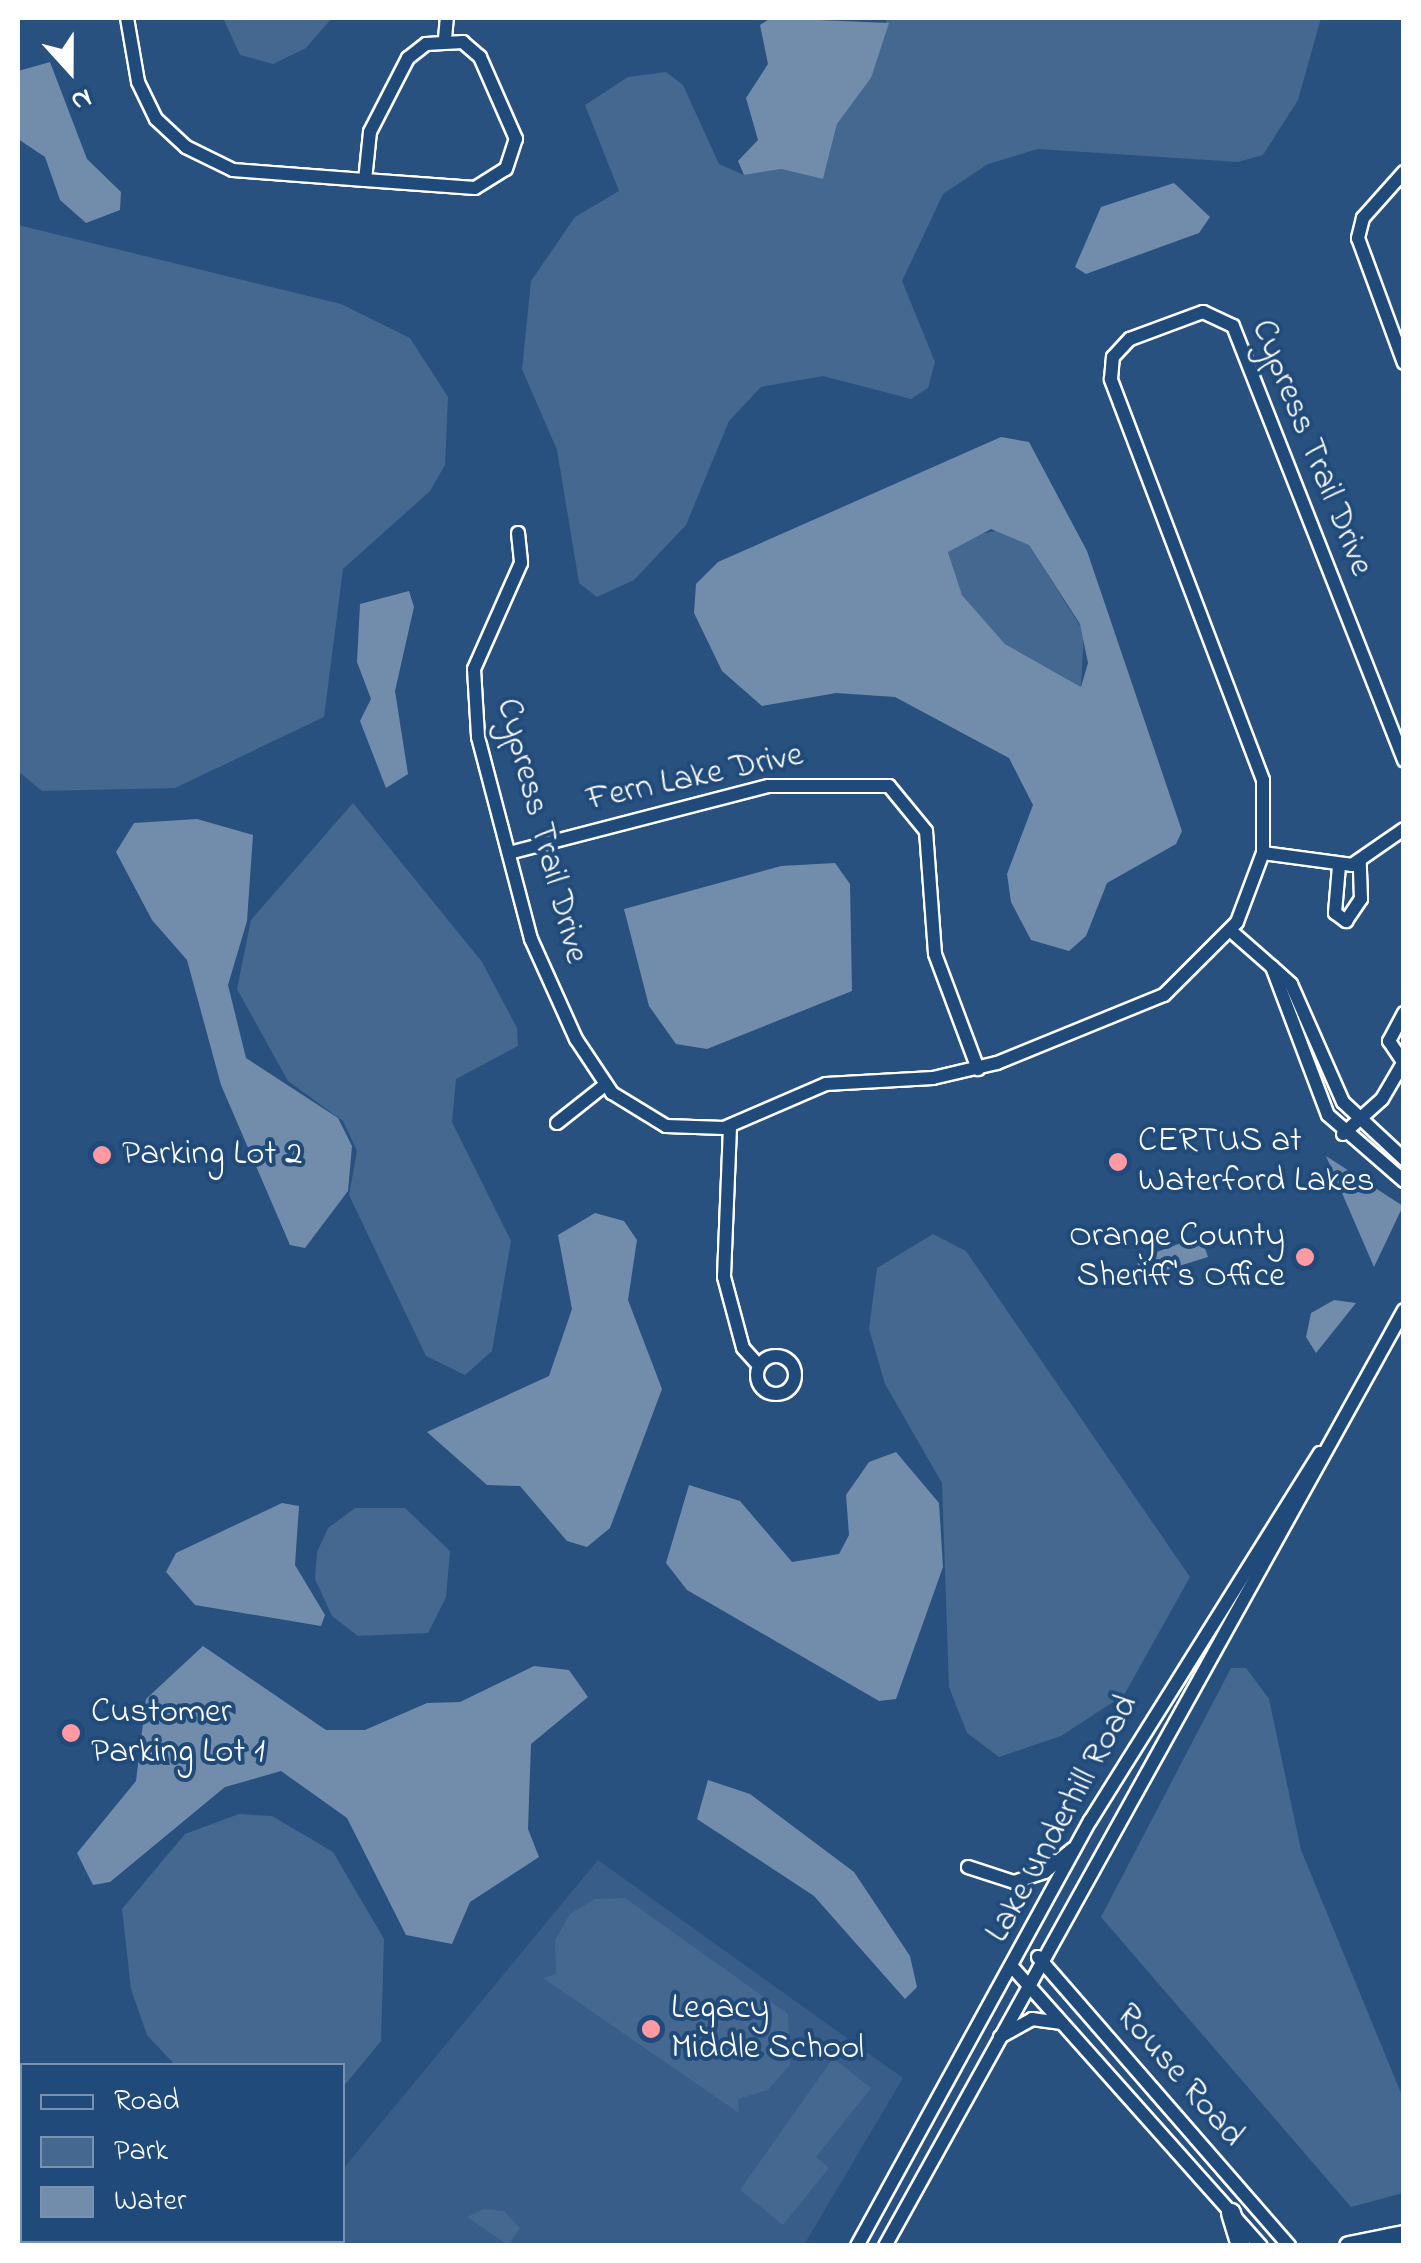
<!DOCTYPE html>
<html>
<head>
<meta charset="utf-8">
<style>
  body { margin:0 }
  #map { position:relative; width:1421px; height:2263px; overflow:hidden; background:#28517f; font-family:"Indie Flower",sans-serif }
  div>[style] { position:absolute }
  .built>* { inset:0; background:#375d88 }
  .green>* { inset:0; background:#446890 }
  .water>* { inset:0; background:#718dab }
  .roads { filter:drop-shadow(2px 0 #fff) drop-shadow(-2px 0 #fff) drop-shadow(0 2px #fff) drop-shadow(0 -2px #fff) }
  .minor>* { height:12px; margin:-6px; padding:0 6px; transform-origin:6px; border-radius:6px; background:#1f4a7a }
  .minor>.ring { margin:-6px; padding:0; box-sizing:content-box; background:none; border:12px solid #1f4a7a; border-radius:50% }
  .highway>* { height:18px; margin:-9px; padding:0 9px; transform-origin:9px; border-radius:9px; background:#1f4a7a }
  .dots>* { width:28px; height:28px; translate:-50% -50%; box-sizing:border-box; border:5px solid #1f4a7a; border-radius:50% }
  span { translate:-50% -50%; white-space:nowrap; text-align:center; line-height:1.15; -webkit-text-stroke:8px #1f4a7a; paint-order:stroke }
  .street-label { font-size:35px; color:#fff }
  .poi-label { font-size:35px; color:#fff }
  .left { translate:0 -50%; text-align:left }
  .right { translate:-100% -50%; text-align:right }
  .frame { position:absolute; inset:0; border:20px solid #fff; pointer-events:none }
  .legend { position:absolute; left:20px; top:2063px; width:325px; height:180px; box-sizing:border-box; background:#1f4a7a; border:2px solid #7992af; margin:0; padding:12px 18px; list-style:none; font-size:30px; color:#fff }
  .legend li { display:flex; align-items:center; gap:20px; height:50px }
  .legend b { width:50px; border:2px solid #7992af }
  .north { position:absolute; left:20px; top:20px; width:100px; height:100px; -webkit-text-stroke:8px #1f4a7a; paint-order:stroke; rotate:159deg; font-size:28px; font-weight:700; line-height:40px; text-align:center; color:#fff }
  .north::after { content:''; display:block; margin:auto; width:35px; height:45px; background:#fff; clip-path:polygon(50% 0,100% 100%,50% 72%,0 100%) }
</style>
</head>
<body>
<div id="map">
  <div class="built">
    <i style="clip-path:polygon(598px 1860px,903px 2078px,804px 2245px,265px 2246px,342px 2240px,343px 2169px)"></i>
  </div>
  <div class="green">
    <i style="clip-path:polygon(223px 18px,332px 18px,306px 48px,273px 64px,240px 55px)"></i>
    <i style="clip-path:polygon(887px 18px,1321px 18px,1298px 100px,1263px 155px,1238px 162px,1038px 149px,988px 164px,943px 194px,902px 281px,935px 362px,928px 388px,911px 399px,823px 376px,761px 387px,729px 421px,686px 525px,634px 580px,597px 597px,579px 583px,557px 450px,522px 369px,531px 281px,575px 217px,619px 191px,585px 105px,628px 77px,666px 72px,683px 85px,719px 164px,744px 175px,781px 169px,823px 179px,837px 124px,871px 78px)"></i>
    <i style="clip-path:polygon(18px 225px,341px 304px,410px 338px,448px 397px,445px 465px,430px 491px,343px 569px,324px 717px,175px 788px,42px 791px,18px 771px)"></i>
    <i style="clip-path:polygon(1002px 530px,1029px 545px,1084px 632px,1081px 687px,1005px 644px,962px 595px,948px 552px,967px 536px)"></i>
    <i style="clip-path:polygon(353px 803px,482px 962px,517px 1028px,518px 1046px,456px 1079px,452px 1122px,511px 1241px,492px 1351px,465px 1375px,426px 1356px,349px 1195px,357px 1151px,343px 1121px,288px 1081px,237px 989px,251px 920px)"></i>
    <i style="clip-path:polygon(933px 1234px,966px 1251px,1190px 1577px,1124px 1695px,1061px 1736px,999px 1757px,967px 1733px,949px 1687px,942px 1483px,885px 1384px,869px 1329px,877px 1268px)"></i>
    <i style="clip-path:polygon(355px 1508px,405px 1508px,450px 1551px,446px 1597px,428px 1633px,358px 1636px,332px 1616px,315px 1579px,317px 1552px,328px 1528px)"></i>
    <i style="clip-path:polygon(1231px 1668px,1246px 1668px,1269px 1699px,1301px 1850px,1403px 2098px,1403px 2193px,1351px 2207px,1101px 1917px)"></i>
    <i style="clip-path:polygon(239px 1814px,272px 1816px,333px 1852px,384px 1939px,381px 2041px,343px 2087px,342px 2066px,175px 2065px,147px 2035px,131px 1989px,122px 1909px,185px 1834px)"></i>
    <i style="clip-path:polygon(625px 1898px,788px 2014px,790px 2065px,768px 2090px,738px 2099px,739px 2113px,543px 1978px,556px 1974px,555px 1940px,570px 1914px,595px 1899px)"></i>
    <i style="clip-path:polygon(833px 2058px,871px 2088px,816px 2157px,829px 2168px,783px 2225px,740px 2190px)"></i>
    <i style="clip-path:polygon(484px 2209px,504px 2211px,520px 2228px,508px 2245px,467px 2217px)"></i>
  </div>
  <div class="water">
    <i style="clip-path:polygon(771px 18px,889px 23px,871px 78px,837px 124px,823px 179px,781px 169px,744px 175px,738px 161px,758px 140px,746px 98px,768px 64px,760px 25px)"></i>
    <i style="clip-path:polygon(50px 62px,87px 159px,121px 192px,120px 210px,86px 223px,60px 200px,45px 157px,18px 139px,18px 71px)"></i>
    <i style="clip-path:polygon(1174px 183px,1210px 217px,1199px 233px,1086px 274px,1075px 267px,1101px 207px)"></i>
    <i style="clip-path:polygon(evenodd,1001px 437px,1029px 442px,1087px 551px,1182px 831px,1176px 844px,1107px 883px,1086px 936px,1069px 951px,1031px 940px,1011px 902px,1007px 874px,1033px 805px,1009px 758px,895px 697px,836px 693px,762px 706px,722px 671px,694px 613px,696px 584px,718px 562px,1001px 437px,991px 529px,1029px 545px,1080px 624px,1088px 663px,1081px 687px,1005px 644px,962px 595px,948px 552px,991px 529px)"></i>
    <i style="clip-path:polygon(409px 591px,414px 607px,395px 691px,408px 774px,386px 788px,360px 721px,371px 699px,357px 662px,360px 604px)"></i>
    <i style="clip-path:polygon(197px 819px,253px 835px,247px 921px,228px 985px,246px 1058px,338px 1118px,352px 1146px,348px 1191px,305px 1248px,290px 1245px,221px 1085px,187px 960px,152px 920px,116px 852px,134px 823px)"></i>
    <i style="clip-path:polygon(835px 863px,850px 884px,852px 991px,707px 1049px,676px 1044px,649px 1006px,624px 909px,781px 866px)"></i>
    <i style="clip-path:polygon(1326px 1156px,1403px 1206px,1374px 1267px)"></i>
    <i style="clip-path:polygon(595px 1213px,624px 1221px,637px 1240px,628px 1300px,662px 1389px,610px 1528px,587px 1547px,567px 1541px,520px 1486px,487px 1485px,427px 1432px,549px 1376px,572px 1309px,558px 1235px)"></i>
    <i style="clip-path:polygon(1192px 1239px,1203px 1242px,1208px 1257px,1137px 1279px,1138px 1259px)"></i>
    <i style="clip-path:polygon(1334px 1300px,1356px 1303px,1316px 1353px,1306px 1337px,1311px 1313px)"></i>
    <i style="clip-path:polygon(896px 1452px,939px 1503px,943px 1567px,896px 1699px,879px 1701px,687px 1590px,666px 1563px,689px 1485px,740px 1501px,792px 1562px,839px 1554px,849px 1535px,846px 1495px,869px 1462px)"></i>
    <i style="clip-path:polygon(282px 1503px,299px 1506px,295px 1565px,325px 1615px,321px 1626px,195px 1605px,166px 1572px,176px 1553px)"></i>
    <i style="clip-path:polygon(203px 1646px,326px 1730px,365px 1730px,427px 1703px,460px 1702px,534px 1666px,569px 1670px,588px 1697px,531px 1744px,528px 1829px,539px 1857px,470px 1902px,452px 1944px,406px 1935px,347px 1818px,281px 1771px,225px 1787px,110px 1882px,93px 1885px,77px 1853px,136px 1781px,146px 1699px)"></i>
    <i style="clip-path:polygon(708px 1780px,750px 1794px,854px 1872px,910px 1956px,917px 1987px,905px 1999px,814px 1896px,697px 1819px)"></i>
  </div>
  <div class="roads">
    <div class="minor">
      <i style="left:127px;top:18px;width:65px;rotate:80.2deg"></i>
      <i style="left:138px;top:82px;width:41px;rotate:64.1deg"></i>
      <i style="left:156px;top:119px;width:41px;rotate:43deg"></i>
      <i style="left:186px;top:147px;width:52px;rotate:26.1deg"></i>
      <i style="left:233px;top:170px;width:132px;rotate:4.3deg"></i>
      <i style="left:365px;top:180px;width:110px;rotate:4.2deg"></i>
      <i style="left:475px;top:188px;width:36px;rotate:-32deg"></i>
      <i style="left:506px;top:169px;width:32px;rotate:-72deg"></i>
      <i style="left:516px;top:139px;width:90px;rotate:-113.7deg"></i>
      <i style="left:480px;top:57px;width:23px;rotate:-139deg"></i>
      <i style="left:463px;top:42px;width:37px;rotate:177deg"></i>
      <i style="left:426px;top:44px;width:23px;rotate:142deg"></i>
      <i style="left:408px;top:58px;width:83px;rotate:117.2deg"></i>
      <i style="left:370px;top:132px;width:48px;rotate:95.9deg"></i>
      <i style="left:445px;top:39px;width:21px;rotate:-85deg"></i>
      <i style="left:1404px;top:172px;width:62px;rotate:131.7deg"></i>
      <i style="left:1363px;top:218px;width:21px;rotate:104deg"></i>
      <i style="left:1358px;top:238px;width:133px;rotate:69.8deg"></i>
      <i style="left:518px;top:533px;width:30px;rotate:84deg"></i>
      <i style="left:521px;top:563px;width:116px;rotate:113.9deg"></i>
      <i style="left:474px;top:669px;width:68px;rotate:86.6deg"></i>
      <i style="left:478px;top:737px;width:209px;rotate:75.3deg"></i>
      <i style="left:531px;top:939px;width:110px;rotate:65.8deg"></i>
      <i style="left:576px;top:1039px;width:65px;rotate:56.3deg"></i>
      <i style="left:612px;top:1093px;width:63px;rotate:31.4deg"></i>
      <i style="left:666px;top:1126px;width:58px;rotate:2deg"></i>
      <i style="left:724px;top:1128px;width:111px;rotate:-23.3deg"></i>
      <i style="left:826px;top:1084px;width:107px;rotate:-3.2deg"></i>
      <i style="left:933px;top:1078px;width:66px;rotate:-13.2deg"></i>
      <i style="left:997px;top:1063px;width:180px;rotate:-22.2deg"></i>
      <i style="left:1164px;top:995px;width:103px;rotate:-45deg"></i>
      <i style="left:1237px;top:922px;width:74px;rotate:-69.4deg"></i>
      <i style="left:1263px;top:853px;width:73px;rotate:-90deg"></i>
      <i style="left:1263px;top:780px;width:429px;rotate:-110.8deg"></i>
      <i style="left:1111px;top:379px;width:22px;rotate:-85deg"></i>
      <i style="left:1113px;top:357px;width:25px;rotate:-47deg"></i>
      <i style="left:1130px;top:339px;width:78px;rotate:-20.3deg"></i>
      <i style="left:1203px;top:312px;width:33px;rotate:25deg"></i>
      <i style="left:1233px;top:326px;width:467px;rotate:68.5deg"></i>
      <i style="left:509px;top:853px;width:268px;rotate:-14.5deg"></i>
      <i style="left:769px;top:786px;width:120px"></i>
      <i style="left:889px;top:786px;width:58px;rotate:50.6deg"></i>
      <i style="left:926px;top:831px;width:123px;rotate:85.8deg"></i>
      <i style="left:935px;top:954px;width:123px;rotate:69.5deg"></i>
      <i style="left:1263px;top:853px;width:90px;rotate:7.7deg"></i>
      <i style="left:1352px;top:865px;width:63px;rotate:-34.7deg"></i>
      <i style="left:1339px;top:866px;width:47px;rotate:94.9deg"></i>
      <i style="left:1335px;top:913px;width:14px;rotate:36deg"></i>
      <i style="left:1346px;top:921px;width:27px;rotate:-56deg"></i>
      <i style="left:1361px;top:899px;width:36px;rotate:-92deg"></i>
      <i style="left:1231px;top:931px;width:55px;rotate:41.3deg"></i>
      <i style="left:1404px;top:1013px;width:32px;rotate:118deg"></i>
      <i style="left:1389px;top:1041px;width:27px;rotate:56deg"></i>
      <i style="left:557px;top:1123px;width:61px;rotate:-38.4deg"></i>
      <i style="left:730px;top:1127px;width:150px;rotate:92.3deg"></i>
      <i style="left:724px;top:1277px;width:73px;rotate:75deg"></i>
      <i style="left:743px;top:1348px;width:24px;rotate:48deg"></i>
      <i style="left:1343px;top:1134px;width:52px;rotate:-41.9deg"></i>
      <i style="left:1382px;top:1099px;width:42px;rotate:-59.7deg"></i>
      <i style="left:1404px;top:1159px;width:83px;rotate:-136.9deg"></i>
      <i style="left:1343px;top:1102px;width:129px;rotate:-113.8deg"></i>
      <i style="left:1291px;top:984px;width:25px;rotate:-138deg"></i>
      <i style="left:1272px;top:967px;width:158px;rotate:69.3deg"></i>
      <i style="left:1328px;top:1115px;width:101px;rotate:41deg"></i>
      <i class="ring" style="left:757px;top:1356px;width:26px;height:26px"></i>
      <i style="left:968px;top:1867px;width:48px;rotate:18.1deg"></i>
      <i style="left:1014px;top:1882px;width:33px;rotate:-18deg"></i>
      <i style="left:1045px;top:1872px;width:35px;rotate:-40deg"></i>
      <i style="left:1038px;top:1957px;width:383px;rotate:49deg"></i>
      <i style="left:1014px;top:1969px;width:371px;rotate:48.3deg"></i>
      <i style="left:1000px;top:2037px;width:37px;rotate:-29deg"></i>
      <i style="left:1032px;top:2019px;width:28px;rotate:8deg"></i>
      <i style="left:857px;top:2246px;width:485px;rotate:-61.3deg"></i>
      <i style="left:1090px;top:1821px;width:434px;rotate:-58deg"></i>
      <i style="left:885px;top:2246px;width:1070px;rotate:-60.99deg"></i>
    </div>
    <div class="highway">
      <i style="left:1231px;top:2213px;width:34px;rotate:73deg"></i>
      <i style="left:1349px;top:2246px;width:56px;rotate:-11.3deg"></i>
    </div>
  </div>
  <div class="dots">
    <i style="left:102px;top:1155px;background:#ff9aa2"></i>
    <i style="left:1118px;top:1162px;background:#ff9aa2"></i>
    <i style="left:1305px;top:1257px;background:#ff9aa2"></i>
    <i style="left:71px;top:1733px;background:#ff9aa2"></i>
    <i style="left:651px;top:2029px;background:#ff9aa2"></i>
  </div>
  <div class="street-label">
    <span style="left:1311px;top:448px;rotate:68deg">Cypress Trail Drive</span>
    <span style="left:695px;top:778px;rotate:-12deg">Fern Lake Drive</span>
    <span style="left:541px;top:831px;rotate:75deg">Cypress Trail Drive</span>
    <span style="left:1063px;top:1819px;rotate:-61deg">Lake Underhill Road</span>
    <span style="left:1179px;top:2076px;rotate:49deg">Rouse Road</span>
  </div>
  <div class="poi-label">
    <span class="left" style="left:1138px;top:1162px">CERTUS at<br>Waterford Lakes</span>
    <span class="left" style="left:122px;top:1155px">Parking Lot 2</span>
    <span class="right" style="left:1285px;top:1257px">Orange County<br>Sheriff's Office</span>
    <span class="left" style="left:91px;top:1733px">Customer<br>Parking Lot 1</span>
    <span class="left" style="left:671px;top:2029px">Legacy<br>Middle School</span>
  </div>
  <div class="frame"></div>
  <ul class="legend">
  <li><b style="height:12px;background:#1f4a7a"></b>Road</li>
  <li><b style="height:28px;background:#446890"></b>Park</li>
  <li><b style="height:28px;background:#718dab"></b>Water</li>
  </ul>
  <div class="north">N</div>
</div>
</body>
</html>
